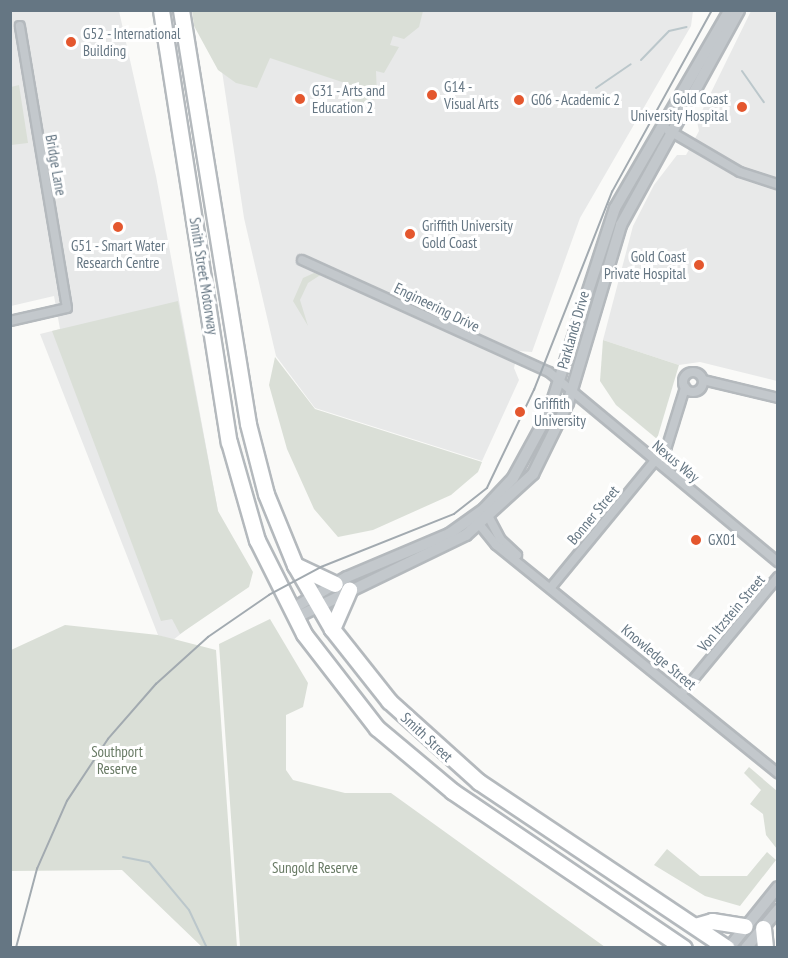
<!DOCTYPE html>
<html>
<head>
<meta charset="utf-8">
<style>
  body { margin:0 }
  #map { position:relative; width:788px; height:958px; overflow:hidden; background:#fafaf8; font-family:"PT Sans Narrow",sans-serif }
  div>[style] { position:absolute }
  .built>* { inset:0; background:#e8e9e9 }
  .green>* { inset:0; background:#dadfd7 }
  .stream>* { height:2px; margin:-1px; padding:0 1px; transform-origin:1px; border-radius:1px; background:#bbc7cb }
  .roads { filter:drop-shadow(2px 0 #b4b9bd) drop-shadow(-2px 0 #b4b9bd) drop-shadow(0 2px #b4b9bd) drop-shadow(0 -2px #b4b9bd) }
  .minor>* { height:8px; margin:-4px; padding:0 4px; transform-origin:4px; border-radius:4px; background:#c3c8cc }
  .minor>.ring { margin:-4px; padding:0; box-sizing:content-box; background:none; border:8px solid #c3c8cc; border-radius:50% }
  .tertiary>* { height:10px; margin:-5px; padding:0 5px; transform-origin:5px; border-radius:5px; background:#c3c8cc }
  .trunk>* { height:15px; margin:-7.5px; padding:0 7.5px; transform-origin:7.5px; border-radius:7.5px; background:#fff }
  .motorway>* { height:15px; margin:-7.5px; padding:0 7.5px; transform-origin:7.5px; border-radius:7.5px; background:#fff }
  .tram>* { height:1.5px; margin:-0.75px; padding:0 0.75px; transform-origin:0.75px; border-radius:0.75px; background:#a2aab0 }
  .dots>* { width:16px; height:16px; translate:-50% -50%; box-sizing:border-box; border:3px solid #fff; border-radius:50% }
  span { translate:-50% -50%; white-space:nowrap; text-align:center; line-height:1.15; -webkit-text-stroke:6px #fff; paint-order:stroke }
  .poi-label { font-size:15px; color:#657683 }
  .left { translate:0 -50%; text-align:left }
  .right { translate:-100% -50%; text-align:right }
  .street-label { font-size:15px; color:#657683 }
  .park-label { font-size:15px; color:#687a64 }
  .frame { position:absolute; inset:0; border:12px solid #657683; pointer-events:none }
</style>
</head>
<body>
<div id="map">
  <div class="built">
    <i style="clip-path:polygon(11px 11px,119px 11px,156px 176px,218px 511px,216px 606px,173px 640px,158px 635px,40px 334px,60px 329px,54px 296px,11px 306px)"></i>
    <i style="clip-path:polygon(213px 11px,693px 11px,691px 26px,580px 218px,532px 352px,518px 351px,514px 368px,519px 380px,482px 461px,315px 408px,276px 356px,244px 218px)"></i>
    <i style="clip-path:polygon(751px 11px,777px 11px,777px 381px,700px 362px,679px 365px,603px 340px,633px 226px,654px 185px,677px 155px,686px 155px,699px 131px,697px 121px)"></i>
  </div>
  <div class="green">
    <i style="clip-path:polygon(192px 11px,192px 10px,423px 11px,419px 27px,404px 39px,393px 36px,390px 45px,399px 47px,384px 73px,376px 71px,377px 96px,370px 105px,353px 100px,351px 85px,270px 58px,257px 88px,236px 83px,218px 70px,194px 26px)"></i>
    <i style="clip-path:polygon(19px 85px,28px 143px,11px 145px,11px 87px)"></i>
    <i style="clip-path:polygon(314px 273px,322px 274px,308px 283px,300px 300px,308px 326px,293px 301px,303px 278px)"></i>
    <i style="clip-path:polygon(178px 301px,218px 511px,253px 572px,249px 587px,180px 634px,172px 619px,161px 621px,52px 331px)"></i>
    <i style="clip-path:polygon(603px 340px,679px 365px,657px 439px,616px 405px,600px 381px)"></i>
    <i style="clip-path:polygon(275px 357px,315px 409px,482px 462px,478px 472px,451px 495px,373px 530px,338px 537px,314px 509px,287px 449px,269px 385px)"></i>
    <i style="clip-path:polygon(270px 619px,308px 683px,303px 707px,286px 715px,286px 770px,293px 780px,345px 793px,391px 793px,605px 947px,240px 947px,219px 644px)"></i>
    <i style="clip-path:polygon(65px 625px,158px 635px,216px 650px,237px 947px,202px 947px,122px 870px,11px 871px,11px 650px)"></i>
    <i style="clip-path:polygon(749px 767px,777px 791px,777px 849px,766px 835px,763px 814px,750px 804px,761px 790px,744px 773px)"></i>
    <i style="clip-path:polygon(667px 849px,700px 876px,747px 876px,767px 852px,776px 860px,740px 906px,705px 896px,654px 865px)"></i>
  </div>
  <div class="stream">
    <i style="left:641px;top:60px;width:40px;rotate:-46deg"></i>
    <i style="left:669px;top:31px;width:18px;rotate:-13deg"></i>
    <i style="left:742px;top:71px;width:38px;rotate:55deg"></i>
    <i style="left:596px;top:88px;width:42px;rotate:-34.4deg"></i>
    <i style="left:123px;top:857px;width:26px;rotate:11deg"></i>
    <i style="left:149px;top:862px;width:62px;rotate:50.2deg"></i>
    <i style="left:189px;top:910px;width:42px;rotate:64.7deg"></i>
  </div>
  <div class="roads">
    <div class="minor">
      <i style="left:668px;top:130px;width:83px;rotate:30.3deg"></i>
      <i style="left:740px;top:172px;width:40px;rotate:18deg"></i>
      <i style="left:302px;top:260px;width:271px;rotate:24.4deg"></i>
      <i style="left:549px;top:372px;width:298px;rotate:39.7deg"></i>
      <i style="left:10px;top:321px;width:58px;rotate:-12.8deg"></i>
      <i style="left:67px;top:308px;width:286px;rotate:-99.5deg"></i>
      <i class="ring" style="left:683px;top:372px;width:12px;height:12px"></i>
      <i style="left:703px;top:380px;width:77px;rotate:13.5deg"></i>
      <i style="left:485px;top:510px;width:34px;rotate:62deg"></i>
      <i style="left:501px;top:540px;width:22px;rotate:43deg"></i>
      <i style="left:475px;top:519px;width:33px;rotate:51deg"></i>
      <i style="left:496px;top:545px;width:363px;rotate:39deg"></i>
      <i style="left:552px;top:586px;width:181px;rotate:-50.6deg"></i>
      <i style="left:667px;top:446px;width:61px;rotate:-72.8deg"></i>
      <i style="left:682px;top:693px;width:151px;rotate:-50.4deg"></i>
    </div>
    <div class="tertiary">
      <i style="left:290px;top:610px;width:66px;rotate:-30.1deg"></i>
      <i style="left:347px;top:577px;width:111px;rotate:-22.9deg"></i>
      <i style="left:449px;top:534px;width:43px;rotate:-35.5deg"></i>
      <i style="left:484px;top:509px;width:42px;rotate:-46.9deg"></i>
      <i style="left:513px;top:478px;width:73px;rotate:-61.3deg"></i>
      <i style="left:548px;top:414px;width:217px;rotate:-72deg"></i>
      <i style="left:615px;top:208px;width:229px;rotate:-59.9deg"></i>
      <i style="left:295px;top:618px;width:190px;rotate:-25.9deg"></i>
      <i style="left:466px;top:535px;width:91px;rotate:-42.3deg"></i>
      <i style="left:533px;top:474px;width:79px;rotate:-63.8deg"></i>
      <i style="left:568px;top:403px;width:186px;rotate:-73.4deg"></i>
      <i style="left:621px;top:225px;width:245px;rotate:-61.2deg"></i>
      <i style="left:729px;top:948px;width:78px;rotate:-51.2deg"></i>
      <i style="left:746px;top:948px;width:50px;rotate:-49.9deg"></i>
    </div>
    <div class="trunk">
      <i style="left:248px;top:424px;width:72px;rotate:75.6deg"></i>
      <i style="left:266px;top:494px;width:77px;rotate:67.8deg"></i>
      <i style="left:295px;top:565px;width:74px;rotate:60deg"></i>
      <i style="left:332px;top:629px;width:92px;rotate:51.6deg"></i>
      <i style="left:389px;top:701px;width:121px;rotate:42deg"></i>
      <i style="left:479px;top:782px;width:298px;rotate:33.8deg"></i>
      <i style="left:257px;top:540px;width:105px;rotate:63.4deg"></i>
      <i style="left:304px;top:634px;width:119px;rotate:52.2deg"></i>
      <i style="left:377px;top:728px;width:98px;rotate:40deg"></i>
      <i style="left:452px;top:791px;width:280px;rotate:34.1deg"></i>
      <i style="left:295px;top:565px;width:44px;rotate:25.4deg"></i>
      <i style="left:332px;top:629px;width:43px;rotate:-66.4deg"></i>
      <i style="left:695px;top:926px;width:18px;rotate:-16deg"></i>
      <i style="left:712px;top:921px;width:33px;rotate:9deg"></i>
      <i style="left:763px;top:928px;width:20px;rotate:84deg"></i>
    </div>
    <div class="motorway">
      <i style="left:161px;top:10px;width:437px;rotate:81.1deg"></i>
      <i style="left:229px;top:442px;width:102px;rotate:74.1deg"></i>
      <i style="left:181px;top:10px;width:419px;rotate:80.8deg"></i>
    </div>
  </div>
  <div class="tram">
    <i style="left:16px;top:948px;width:82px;rotate:-75.1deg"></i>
    <i style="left:37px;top:869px;width:74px;rotate:-66.2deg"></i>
    <i style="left:67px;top:801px;width:74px;rotate:-56.5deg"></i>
    <i style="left:108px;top:739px;width:73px;rotate:-48.9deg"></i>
    <i style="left:156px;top:684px;width:70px;rotate:-42.1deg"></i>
    <i style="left:208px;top:637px;width:74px;rotate:-34.5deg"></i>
    <i style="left:269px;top:595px;width:59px;rotate:-28.3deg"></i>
    <i style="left:321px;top:567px;width:143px;rotate:-21.7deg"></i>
    <i style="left:454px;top:514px;width:42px;rotate:-38.2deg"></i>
    <i style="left:487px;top:488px;width:109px;rotate:-64.4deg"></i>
    <i style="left:534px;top:390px;width:213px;rotate:-68.5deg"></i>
    <i style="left:612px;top:192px;width:208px;rotate:-61.2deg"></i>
  </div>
  <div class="dots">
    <i style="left:71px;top:42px;background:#e4572e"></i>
    <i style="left:432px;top:95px;background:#e4572e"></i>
    <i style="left:300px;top:99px;background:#e4572e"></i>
    <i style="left:519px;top:100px;background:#e4572e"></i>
    <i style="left:742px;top:107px;background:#e4572e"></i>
    <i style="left:118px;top:227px;background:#e4572e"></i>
    <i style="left:410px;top:234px;background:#e4572e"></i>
    <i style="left:699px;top:265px;background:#e4572e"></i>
    <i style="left:520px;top:412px;background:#e4572e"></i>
    <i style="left:696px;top:540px;background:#e4572e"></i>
  </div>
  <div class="poi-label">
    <span class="left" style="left:83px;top:42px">G52 - International<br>Building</span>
    <span class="left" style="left:444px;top:95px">G14 -<br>Visual Arts</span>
    <span class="left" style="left:312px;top:99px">G31 - Arts and<br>Education 2</span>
    <span class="right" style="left:728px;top:107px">Gold Coast<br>University Hospital</span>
    <span class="left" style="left:531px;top:100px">G06 - Academic 2</span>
    <span class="left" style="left:422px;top:234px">Griffith University<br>Gold Coast</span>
    <span style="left:118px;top:254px">G51 - Smart Water<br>Research Centre</span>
    <span class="right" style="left:686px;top:265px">Gold Coast<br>Private Hospital</span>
    <span class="left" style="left:534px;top:412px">Griffith<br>University</span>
    <span class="left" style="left:708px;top:540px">GX01</span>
  </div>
  <div class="street-label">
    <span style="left:56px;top:165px;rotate:80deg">Bridge Lane</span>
    <span style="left:204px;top:276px;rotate:81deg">Smith Street Motorway</span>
    <span style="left:437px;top:307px;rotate:26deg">Engineering Drive</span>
    <span style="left:573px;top:330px;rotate:-74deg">Parklands Drive</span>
    <span style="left:676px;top:461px;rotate:40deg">Nexus Way</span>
    <span style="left:593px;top:515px;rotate:-50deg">Bonner Street</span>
    <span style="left:731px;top:613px;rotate:-50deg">Von Itzstein Street</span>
    <span style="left:659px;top:657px;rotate:40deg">Knowledge Street</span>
    <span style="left:427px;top:737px;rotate:43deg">Smith Street</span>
  </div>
  <div class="park-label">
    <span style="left:117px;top:760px">Southport<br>Reserve</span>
    <span style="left:315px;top:868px">Sungold Reserve</span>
  </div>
  <div class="frame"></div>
</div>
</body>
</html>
